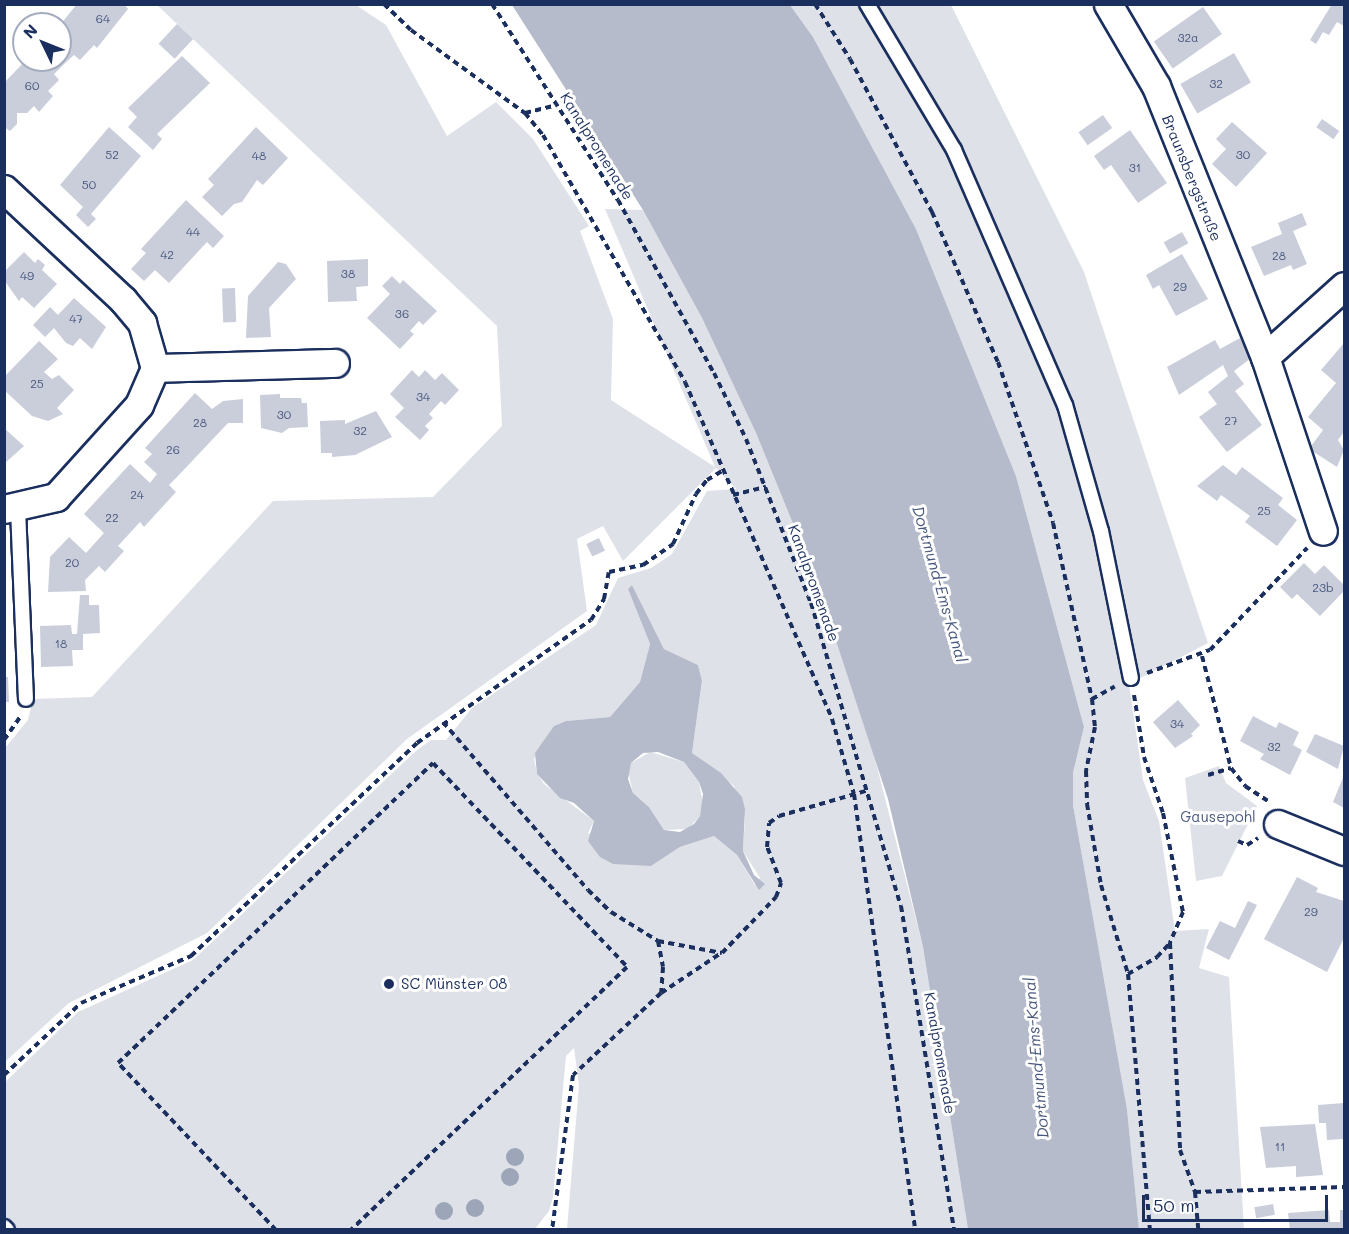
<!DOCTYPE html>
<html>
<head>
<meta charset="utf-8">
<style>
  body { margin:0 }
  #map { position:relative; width:1349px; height:1234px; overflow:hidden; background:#fff; font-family:Mali,sans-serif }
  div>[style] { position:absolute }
  .green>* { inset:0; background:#dee1e7 }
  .water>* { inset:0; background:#b5bbca }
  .building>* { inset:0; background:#caceda; transform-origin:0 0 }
  .path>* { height:4px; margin-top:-2px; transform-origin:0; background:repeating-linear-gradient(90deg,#1b2f5e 0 6px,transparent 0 10.5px) }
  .roads { filter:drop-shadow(2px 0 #1b2f5e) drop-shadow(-2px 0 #1b2f5e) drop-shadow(0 2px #1b2f5e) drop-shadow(0 -2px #1b2f5e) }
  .service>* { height:14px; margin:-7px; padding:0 7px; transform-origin:7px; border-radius:7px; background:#fff }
  .minor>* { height:27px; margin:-13.5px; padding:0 13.5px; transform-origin:13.5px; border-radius:13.5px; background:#fff }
  .trees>* { width:18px; height:18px; margin:-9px; border-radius:50%; background:#9da5b9 }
  .dots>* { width:16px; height:16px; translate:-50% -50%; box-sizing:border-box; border:3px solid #fff; border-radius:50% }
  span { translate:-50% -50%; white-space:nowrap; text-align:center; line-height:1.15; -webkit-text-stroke:6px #fff; paint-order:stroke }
  .number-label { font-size:12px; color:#47577d }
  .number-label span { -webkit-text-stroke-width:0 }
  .street-label { font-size:15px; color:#1b2f5e }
  .park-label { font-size:15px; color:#4c5c80 }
  .poi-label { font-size:15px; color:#1b2f5e }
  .left { translate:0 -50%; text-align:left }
  .water-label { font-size:16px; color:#49597e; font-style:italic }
  .frame { position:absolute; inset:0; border:6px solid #1b2f5e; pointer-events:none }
  .north { position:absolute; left:12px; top:12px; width:60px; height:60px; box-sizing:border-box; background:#fff; border:2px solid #a4acbf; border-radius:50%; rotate:313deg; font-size:16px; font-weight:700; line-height:24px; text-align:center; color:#1b2f5e }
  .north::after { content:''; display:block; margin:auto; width:21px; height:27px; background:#1b2f5e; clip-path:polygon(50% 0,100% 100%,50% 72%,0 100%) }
  .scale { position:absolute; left:1142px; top:1195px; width:186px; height:27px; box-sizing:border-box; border:3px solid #1b2f5e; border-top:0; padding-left:8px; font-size:18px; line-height:21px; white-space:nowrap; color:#1b2f5e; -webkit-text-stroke:4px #fff; paint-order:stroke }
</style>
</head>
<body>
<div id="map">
  <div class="green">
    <i style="clip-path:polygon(evenodd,157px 5px,356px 5px,386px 25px,447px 136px,496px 102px,533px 139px,589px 226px,580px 231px,613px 319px,611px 400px,715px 467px,605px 209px,643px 210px,702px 318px,756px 433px,816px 580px,873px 751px,923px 947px,968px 1229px,567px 1229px,579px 1085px,574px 1048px,566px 1056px,553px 1197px,549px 1211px,535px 1229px,5px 1229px,5px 1082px,78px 1012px,193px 960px,417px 750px,431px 740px,446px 740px,472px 708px,596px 625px,618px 578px,651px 568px,672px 554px,707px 491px,736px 489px,716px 468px,623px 561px,603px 526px,577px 539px,587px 611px,407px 739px,207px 933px,69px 1003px,5px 1062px,5px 748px,28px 720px,33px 699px,92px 697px,273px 501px,433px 497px,502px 426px,497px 326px,157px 5px,632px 585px,664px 649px,698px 665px,702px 682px,692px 753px,734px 786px,745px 818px,743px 851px,760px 878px,755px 885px,737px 855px,714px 836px,680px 847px,651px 866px,588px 833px,594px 821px,544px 784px,537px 773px,534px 759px,554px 726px,566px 721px,610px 717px,640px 682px,650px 644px,628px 589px,632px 585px)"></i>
    <i style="clip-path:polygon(790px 5px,951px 5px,1084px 272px,1208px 643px,1129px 684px,1143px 780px,1159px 821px,1175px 931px,1209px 929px,1199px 968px,1229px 977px,1244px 1229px,1139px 1229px,1127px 1109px,1073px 805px,1073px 773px,1084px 727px,1016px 476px,916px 229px,813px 37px)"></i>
    <i style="clip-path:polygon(650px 752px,684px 762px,699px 782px,703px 805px,700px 816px,688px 829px,664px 830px,649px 807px,633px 793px,628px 771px,631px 763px)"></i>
    <i style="clip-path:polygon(1219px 766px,1226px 783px,1257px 806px,1222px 876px,1196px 881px,1185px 778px)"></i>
  </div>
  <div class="water">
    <i style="clip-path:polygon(512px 5px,790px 5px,813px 37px,916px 229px,1016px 476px,1084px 727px,1073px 773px,1073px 805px,1127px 1109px,1139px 1229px,968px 1229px,923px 947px,888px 799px,816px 580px,756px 433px,702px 318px,643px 210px)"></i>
    <i style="clip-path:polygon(evenodd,632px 585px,664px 649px,698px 665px,702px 681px,692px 753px,721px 773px,742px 797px,745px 809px,743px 851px,754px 875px,765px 884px,759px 890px,737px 855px,714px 836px,680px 847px,651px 866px,613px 864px,600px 857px,588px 841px,594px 821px,574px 803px,560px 798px,537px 774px,535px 753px,554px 726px,566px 721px,610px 717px,640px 682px,650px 644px,628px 589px,632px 585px,658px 752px,684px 762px,699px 782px,703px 794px,700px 816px,694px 824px,680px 832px,664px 830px,649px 807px,633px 793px,628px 779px,631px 763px,643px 753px,658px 752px)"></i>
  </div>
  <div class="building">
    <i style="clip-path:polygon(77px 4px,124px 4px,128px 9px,97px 48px,94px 45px,80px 60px,74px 55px,63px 65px,54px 74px,59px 80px,48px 91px,53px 96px,39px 112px,34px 106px,27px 113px,17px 113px,17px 124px,10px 131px,4px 127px,4px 83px,26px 60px,60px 60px,68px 49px,60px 42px,60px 25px)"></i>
    <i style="clip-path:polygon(1332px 4px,1344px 4px,1344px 26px,1337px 22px,1329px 35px,1323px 32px,1316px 44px,1310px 40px)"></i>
    <i style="left:1203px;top:7px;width:33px;height:60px;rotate:55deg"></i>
    <i style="left:177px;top:24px;width:22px;height:27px;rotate:43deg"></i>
    <i style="left:1234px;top:53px;width:34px;height:62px;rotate:60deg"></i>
    <i style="clip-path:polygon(182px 56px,210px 83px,157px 134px,162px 139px,153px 150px,128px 127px,137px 117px,128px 108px)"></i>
    <i style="left:1103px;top:115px;width:16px;height:30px;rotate:55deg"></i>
    <i style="left:1322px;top:119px;width:21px;height:10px;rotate:35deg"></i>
    <i style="clip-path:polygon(1232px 122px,1267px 153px,1236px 187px,1212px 164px,1226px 149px,1216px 139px)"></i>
    <i style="clip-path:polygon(109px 127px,141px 156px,91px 214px,96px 219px,88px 227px,76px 215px,83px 207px,60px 185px)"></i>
    <i style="clip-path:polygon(256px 127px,288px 158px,263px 185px,257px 180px,242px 202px,234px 204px,222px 216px,202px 197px,214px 185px,208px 179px)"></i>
    <i style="clip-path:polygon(1130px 130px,1167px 183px,1138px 203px,1111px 165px,1104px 170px,1094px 156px)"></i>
    <i style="clip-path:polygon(186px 200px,224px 236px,213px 248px,207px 242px,169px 283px,155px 270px,144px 281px,131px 269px,146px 253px,141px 249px)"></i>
    <i style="clip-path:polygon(1302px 213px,1307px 225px,1293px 231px,1307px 264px,1293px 270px,1291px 265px,1264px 276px,1251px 247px,1282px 234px,1278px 223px)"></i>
    <i style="left:1182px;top:232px;width:13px;height:21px;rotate:61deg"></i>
    <i style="clip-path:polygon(24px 252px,35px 263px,38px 259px,45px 265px,42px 270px,57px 284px,34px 308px,22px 297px,19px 301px,4px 280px,4px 272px)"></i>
    <i style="clip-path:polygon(1182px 254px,1208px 299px,1176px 316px,1159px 285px,1153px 289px,1146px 275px)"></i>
    <i style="clip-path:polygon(368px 259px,368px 286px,356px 287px,357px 301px,328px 302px,327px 261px)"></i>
    <i style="clip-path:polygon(278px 262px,286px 264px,296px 279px,269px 308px,271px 337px,246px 338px,248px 296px)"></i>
    <i style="clip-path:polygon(392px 276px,400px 284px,403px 280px,437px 311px,423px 325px,419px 321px,410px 331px,414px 334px,400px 349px,367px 318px,390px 294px,382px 286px)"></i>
    <i style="left:235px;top:288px;width:34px;height:13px;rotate:88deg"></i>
    <i style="clip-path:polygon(74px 298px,106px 327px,92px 349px,80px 338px,73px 346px,66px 343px,54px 328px,45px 337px,33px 325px,50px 307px,58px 315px)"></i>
    <i style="clip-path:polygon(1240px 338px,1251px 358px,1234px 371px,1244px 384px,1235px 391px,1262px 425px,1227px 452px,1199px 417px,1217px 404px,1208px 392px,1228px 376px,1223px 365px,1179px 395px,1167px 367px,1215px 340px,1220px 349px)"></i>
    <i style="clip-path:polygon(39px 341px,58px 359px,44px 372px,52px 379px,59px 375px,74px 390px,57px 408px,63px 414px,48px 421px,32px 416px,4px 390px,4px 377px)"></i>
    <i style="clip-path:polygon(1344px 343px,1344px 432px,1338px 440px,1344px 450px,1337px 467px,1309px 449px,1323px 430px,1308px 417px,1336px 383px,1321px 370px)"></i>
    <i style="clip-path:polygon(412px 370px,419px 377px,425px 370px,435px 380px,442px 373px,459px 390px,445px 405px,441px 401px,429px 414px,433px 418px,425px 426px,429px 430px,420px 440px,395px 417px,404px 408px,390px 394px)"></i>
    <i style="clip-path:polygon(195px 393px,212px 409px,223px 401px,243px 399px,243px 423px,228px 423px,177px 477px,169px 485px,176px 492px,144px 527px,140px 522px,118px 546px,124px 551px,105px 572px,99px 566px,85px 580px,86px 591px,48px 592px,50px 557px,69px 537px,86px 553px,104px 533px,84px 514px,130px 464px,150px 483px,157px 474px,144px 462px,152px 454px,145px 448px)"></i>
    <i style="clip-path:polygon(280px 394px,280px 398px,301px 398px,302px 403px,307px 403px,308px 427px,289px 428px,282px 433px,261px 428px,260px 395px)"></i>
    <i style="clip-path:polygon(376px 411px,392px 437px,355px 455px,332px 457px,332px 453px,321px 453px,320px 421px,345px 420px,345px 424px)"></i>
    <i style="clip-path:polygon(4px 428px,24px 446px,4px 464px)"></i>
    <i style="clip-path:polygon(1223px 465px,1236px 475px,1242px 467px,1283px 498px,1278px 505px,1297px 520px,1277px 546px,1245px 522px,1250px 516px,1221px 495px,1217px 501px,1197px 486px)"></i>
    <i style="left:599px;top:538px;width:14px;height:14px;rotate:65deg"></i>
    <i style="clip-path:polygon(1304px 563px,1315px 574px,1324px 565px,1344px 585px,1344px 591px,1320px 616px,1297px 594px,1292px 599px,1280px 587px)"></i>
    <i style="clip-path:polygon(80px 595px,89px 595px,89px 605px,99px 605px,100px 633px,83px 634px,83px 650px,72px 650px,73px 666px,41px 667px,40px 626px,71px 625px,72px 634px,77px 634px)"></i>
    <i style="clip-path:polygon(4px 677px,8px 677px,9px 702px,4px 702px)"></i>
    <i style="clip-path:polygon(1178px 700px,1200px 725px,1191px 734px,1193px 736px,1175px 748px,1153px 722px)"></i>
    <i style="clip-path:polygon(1253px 716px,1276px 728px,1279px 722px,1299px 732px,1293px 745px,1302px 750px,1290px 775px,1260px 759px,1264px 754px,1240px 741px)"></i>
    <i style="clip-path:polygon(1315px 734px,1344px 746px,1338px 769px,1306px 752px)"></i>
    <i style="clip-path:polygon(1344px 775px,1344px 808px,1333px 802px)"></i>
    <i style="clip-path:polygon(1297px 877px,1318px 888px,1316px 892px,1344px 901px,1344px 938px,1327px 972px,1264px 939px)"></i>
    <i style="clip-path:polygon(1248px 901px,1257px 905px,1229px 960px,1206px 948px,1220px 921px,1235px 928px)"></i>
    <i style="clip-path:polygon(1344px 1103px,1343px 1139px,1327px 1140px,1326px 1123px,1319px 1123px,1318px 1105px)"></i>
    <i style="clip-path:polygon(1315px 1124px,1323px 1175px,1296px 1177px,1296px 1166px,1266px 1168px,1260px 1127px)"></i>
    <i style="left:1273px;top:1204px;width:11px;height:19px;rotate:80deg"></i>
    <i style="clip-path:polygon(1329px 1210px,1330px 1222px,1340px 1222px,1340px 1210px,1344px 1210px,1344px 1230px,1290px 1230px,1288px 1213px)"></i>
  </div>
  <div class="path">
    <i style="left:384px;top:4px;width:37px;rotate:44deg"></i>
    <i style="left:411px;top:30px;width:141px;rotate:36.1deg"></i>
    <i style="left:525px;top:113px;width:28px;rotate:51deg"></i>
    <i style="left:543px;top:135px;width:285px;rotate:60.1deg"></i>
    <i style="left:685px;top:382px;width:368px;rotate:66.4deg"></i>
    <i style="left:832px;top:719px;width:78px;rotate:73.7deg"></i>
    <i style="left:854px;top:794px;width:440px;rotate:82deg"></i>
    <i style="left:492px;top:4px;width:233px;rotate:57.3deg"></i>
    <i style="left:618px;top:200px;width:198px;rotate:61deg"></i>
    <i style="left:714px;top:373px;width:73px;rotate:64.1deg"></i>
    <i style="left:746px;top:439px;width:176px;rotate:68.4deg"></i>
    <i style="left:811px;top:603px;width:316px;rotate:73.5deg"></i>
    <i style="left:901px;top:906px;width:328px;rotate:80.7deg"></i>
    <i style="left:815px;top:4px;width:65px;rotate:57.5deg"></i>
    <i style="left:850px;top:59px;width:174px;rotate:61.8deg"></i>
    <i style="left:932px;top:212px;width:164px;rotate:66.3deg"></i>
    <i style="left:998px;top:362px;width:170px;rotate:71.1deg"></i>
    <i style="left:1053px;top:523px;width:180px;rotate:77.5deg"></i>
    <i style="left:1092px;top:699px;width:28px;rotate:84deg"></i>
    <i style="left:1095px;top:727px;width:45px;rotate:101.6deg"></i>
    <i style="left:1086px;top:771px;width:33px;rotate:88deg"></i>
    <i style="left:1087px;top:804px;width:82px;rotate:80.2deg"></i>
    <i style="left:1101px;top:885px;width:93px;rotate:73.1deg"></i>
    <i style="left:1128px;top:974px;width:257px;rotate:85.1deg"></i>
    <i style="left:525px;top:113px;width:33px;rotate:-14deg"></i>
    <i style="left:733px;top:495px;width:34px;rotate:-14deg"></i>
    <i style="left:1202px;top:656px;width:116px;rotate:75.5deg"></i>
    <i style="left:1231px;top:768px;width:23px;rotate:52deg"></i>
    <i style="left:1245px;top:786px;width:27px;rotate:33deg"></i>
    <i style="left:1147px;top:673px;width:67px;rotate:-20.1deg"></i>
    <i style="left:1210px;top:650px;width:141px;rotate:-46.4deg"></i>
    <i style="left:1134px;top:695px;width:63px;rotate:80.8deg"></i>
    <i style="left:1144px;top:757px;width:59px;rotate:71.3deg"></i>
    <i style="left:1163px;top:813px;width:101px;rotate:78.6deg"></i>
    <i style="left:1183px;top:912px;width:34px;rotate:113deg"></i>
    <i style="left:1170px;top:943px;width:207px;rotate:87.2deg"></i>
    <i style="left:1180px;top:1150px;width:45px;rotate:70.3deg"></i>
    <i style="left:1195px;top:1192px;width:38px;rotate:85deg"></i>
    <i style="left:1092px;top:699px;width:26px;rotate:-29deg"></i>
    <i style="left:443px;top:722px;width:222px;rotate:49.2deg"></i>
    <i style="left:588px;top:890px;width:32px;rotate:44deg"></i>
    <i style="left:611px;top:912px;width:55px;rotate:31.7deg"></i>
    <i style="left:658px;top:941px;width:26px;rotate:79deg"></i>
    <i style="left:663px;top:967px;width:26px;rotate:94deg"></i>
    <i style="left:661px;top:993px;width:120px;rotate:137deg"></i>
    <i style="left:573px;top:1075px;width:156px;rotate:97.7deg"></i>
    <i style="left:4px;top:740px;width:29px;rotate:-55deg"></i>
    <i style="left:1208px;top:775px;width:24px;rotate:-17deg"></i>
    <i style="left:1238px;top:841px;width:10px;rotate:24deg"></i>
    <i style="left:1247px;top:845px;width:13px;rotate:-32deg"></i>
    <i style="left:658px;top:941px;width:65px;rotate:10.6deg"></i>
    <i style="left:722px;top:953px;width:78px;rotate:-46deg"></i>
    <i style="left:776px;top:897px;width:15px;rotate:-70deg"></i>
    <i style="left:781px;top:883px;width:39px;rotate:-111deg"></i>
    <i style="left:767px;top:847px;width:24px;rotate:-85deg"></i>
    <i style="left:769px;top:823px;width:12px;rotate:-35deg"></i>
    <i style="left:779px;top:816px;width:94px;rotate:-16.1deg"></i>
    <i style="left:1128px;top:974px;width:34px;rotate:-30deg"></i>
    <i style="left:1157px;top:957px;width:19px;rotate:-47deg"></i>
    <i style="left:661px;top:993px;width:72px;rotate:-33.7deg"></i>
    <i style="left:4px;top:1075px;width:105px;rotate:-43.1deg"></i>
    <i style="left:81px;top:1003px;width:120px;rotate:-23.1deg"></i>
    <i style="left:191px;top:956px;width:311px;rotate:-43.3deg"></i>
    <i style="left:417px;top:743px;width:213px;rotate:-35.3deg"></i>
    <i style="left:591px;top:620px;width:25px;rotate:-58deg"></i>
    <i style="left:604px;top:599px;width:27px;rotate:-80deg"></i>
    <i style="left:609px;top:572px;width:35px;rotate:-12deg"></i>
    <i style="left:643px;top:565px;width:37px;rotate:-35deg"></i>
    <i style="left:673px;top:544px;width:55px;rotate:-65.3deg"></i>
    <i style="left:696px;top:494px;width:18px;rotate:-52deg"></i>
    <i style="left:707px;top:480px;width:17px;rotate:-31deg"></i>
    <i style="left:1195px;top:1192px;width:149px;rotate:-1.9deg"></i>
    <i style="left:276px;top:1230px;width:230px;rotate:-133.4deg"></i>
    <i style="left:118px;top:1063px;width:435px;rotate:-43.6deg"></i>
    <i style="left:433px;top:763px;width:282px;rotate:46.4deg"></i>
    <i style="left:627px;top:967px;width:381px;rotate:136.4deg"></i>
  </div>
  <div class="roads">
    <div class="service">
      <i style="left:867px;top:4px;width:170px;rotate:59.2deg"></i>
      <i style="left:954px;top:150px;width:278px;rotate:66.5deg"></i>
      <i style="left:1065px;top:405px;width:131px;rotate:74.1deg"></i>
      <i style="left:1101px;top:531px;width:150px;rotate:78.5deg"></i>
      <i style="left:18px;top:509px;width:190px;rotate:87.6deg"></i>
      <i style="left:4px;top:1227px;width:4px;rotate:45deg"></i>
    </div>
    <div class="minor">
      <i style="left:1108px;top:4px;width:95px;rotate:59.7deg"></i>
      <i style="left:1156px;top:86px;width:292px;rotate:68.1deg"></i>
      <i style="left:1265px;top:357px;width:183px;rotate:71.6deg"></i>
      <i style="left:4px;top:189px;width:163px;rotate:43deg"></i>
      <i style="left:123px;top:300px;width:30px;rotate:50deg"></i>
      <i style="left:142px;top:323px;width:47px;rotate:73.9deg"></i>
      <i style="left:155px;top:368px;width:40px;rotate:113.4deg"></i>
      <i style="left:139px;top:405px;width:124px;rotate:132.1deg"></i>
      <i style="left:56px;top:497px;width:53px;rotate:167deg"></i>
      <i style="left:1265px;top:357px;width:106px;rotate:-41.9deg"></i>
      <i style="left:155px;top:368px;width:180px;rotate:-1.6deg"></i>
      <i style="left:1278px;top:824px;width:71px;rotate:22.2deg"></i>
    </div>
  </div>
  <div class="trees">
    <i style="left:515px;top:1157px"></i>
    <i style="left:510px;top:1177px"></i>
    <i style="left:475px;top:1208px"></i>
    <i style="left:444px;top:1211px"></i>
  </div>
  <div class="dots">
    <i style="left:389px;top:984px;background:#1b2f5e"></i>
  </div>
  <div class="number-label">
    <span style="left:103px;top:19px">64</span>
    <span style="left:1188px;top:38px">32a</span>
    <span style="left:1216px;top:84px">32</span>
    <span style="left:32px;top:86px">60</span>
    <span style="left:112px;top:155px">52</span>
    <span style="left:1243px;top:155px">30</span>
    <span style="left:259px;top:156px">48</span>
    <span style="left:1135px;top:168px">31</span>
    <span style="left:89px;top:185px">50</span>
    <span style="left:193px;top:232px">44</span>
    <span style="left:167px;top:255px">42</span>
    <span style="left:1279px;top:256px">28</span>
    <span style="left:348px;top:274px">38</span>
    <span style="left:27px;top:276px">49</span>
    <span style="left:1180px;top:287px">29</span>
    <span style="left:402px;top:314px">36</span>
    <span style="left:76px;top:319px">47</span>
    <span style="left:37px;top:384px">25</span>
    <span style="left:423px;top:397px">34</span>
    <span style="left:284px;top:415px">30</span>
    <span style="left:1231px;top:421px">27</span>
    <span style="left:200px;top:423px">28</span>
    <span style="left:360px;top:431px">32</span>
    <span style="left:173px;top:450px">26</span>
    <span style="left:137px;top:495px">24</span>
    <span style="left:1264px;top:511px">25</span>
    <span style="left:112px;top:518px">22</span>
    <span style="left:72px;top:563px">20</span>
    <span style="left:1323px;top:588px">23b</span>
    <span style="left:61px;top:644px">18</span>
    <span style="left:1177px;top:724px">34</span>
    <span style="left:1274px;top:747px">32</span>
    <span style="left:1311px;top:912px">29</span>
    <span style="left:1280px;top:1147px">11</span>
  </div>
  <div class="street-label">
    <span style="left:597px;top:146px;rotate:58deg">Kanalpromenade</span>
    <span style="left:1192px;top:178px;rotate:68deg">Braunsbergstraße</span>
    <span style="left:814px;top:583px;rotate:70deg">Kanalpromenade</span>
    <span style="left:940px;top:1053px;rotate:80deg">Kanalpromenade</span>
  </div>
  <div class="park-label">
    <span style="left:1218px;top:817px">Gausepohl</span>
  </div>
  <div class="poi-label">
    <span class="left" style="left:401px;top:984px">SC Münster 08</span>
  </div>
  <div class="water-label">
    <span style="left:940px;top:584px;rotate:74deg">Dortmund-Ems-Kanal</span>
    <span style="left:1036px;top:1058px;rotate:-95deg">Dortmund-Ems-Kanal</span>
  </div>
  <div class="frame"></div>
  <div class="north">N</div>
  <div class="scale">50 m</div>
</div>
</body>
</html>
